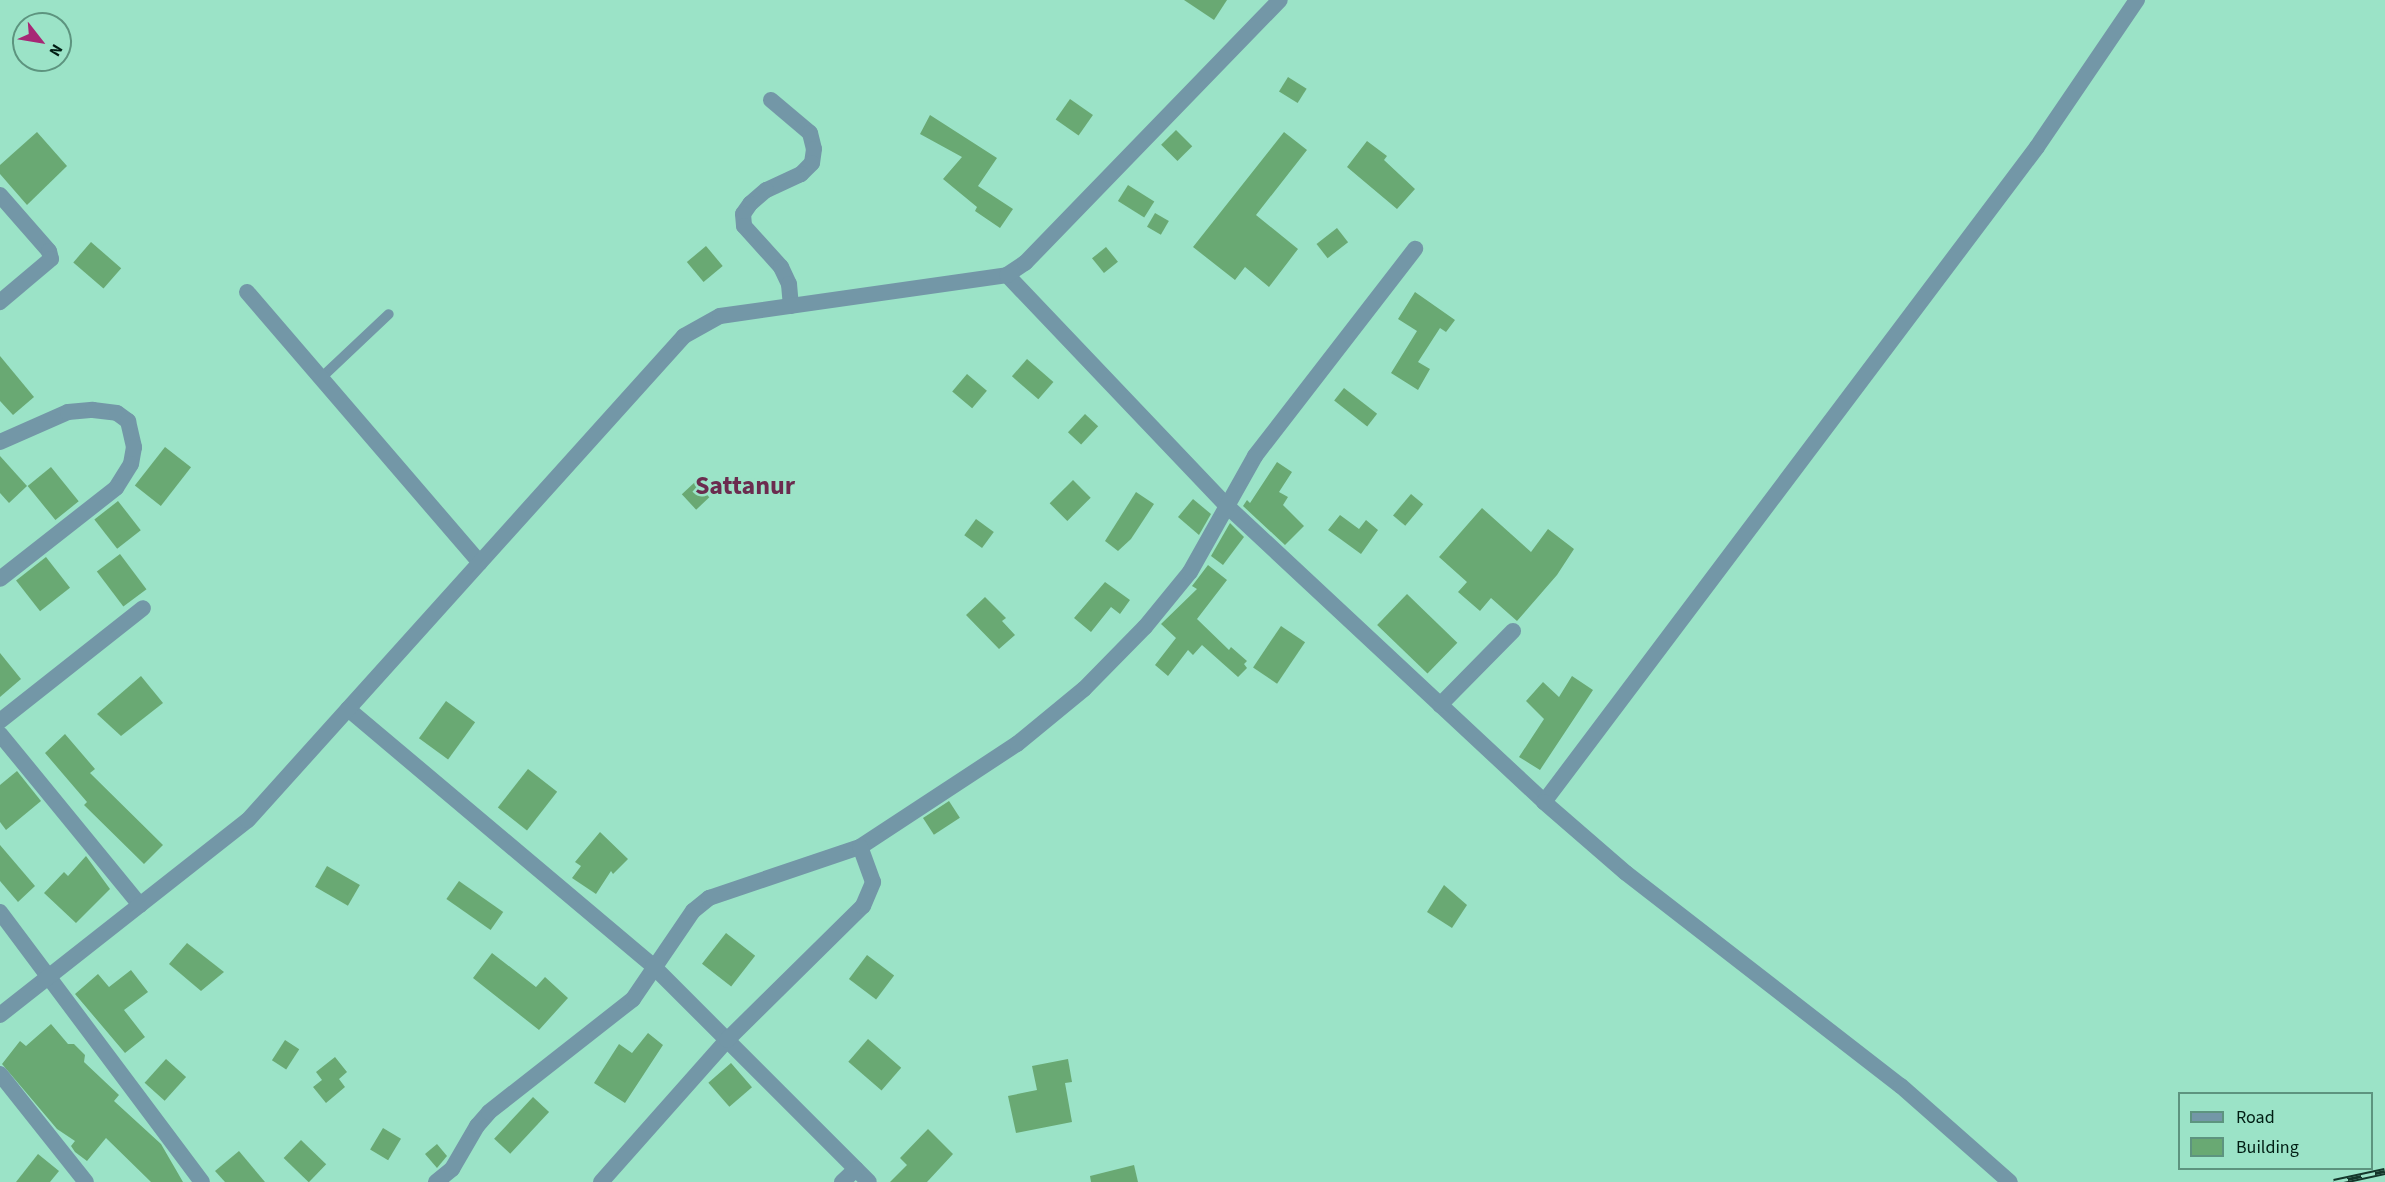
<!DOCTYPE html>
<html>
<head>
<meta charset="utf-8">
<style>
  body { margin:0 }
  #map { position:relative; width:2385px; height:1182px; overflow:hidden; background:#9be3c7; font-family:"Source Sans 3",sans-serif }
  div>[style] { position:absolute }
  .building>* { inset:0; background:#69a973; transform-origin:0 0 }
  .service>* { height:10px; margin:-5px; padding:0 5px; transform-origin:5px; border-radius:5px; background:#7397a7 }
  .minor>* { height:16px; margin:-8px; padding:0 8px; transform-origin:8px; border-radius:8px; background:#7397a7 }
  .tertiary>* { height:16px; margin:-8px; padding:0 8px; transform-origin:8px; border-radius:8px; background:#7397a7 }
  .rail>* { height:7px; margin-top:-3.5px; transform-origin:0; background:repeating-linear-gradient(90deg,#9be3c7 0 14px,#15372b 0 28px); box-sizing:border-box; border-block:2px solid #15372b }
  span { translate:-50% -50%; white-space:nowrap; text-align:center; line-height:1.15; -webkit-text-stroke:5px #9be3c7; paint-order:stroke }
  .district-label { font-size:26px; color:#6b2c4f; font-weight:700 }
  .legend { position:absolute; left:2178px; top:1092px; width:195px; height:78px; box-sizing:border-box; background:#9be3c7; border:2px solid #5d947f; margin:0; padding:8px 10px; list-style:none; font-size:18px; color:#011e14 }
  .legend li { display:flex; align-items:center; gap:12px; height:30px }
  .legend b { width:30px; border:2px solid #5d947f }
  .north { position:absolute; left:12px; top:12px; width:60px; height:60px; box-sizing:border-box; background:#9be3c7; border:2px solid #5d947f; border-radius:50%; rotate:121deg; font-size:16px; font-weight:700; line-height:24px; text-align:center; color:#011e14 }
  .north::after { content:''; display:block; margin:auto; width:21px; height:27px; background:#a72775; clip-path:polygon(50% 0,100% 100%,50% 72%,0 100%) }
</style>
</head>
<body>
<div id="map">
  <div class="building">
    <i style="clip-path:polygon(1184px 0,1227px 0,1214px 20px)"></i>
    <i style="left:1288px;top:77px;width:22px;height:17px;rotate:32deg"></i>
    <i style="left:1070px;top:99px;width:28px;height:25px;rotate:35deg"></i>
    <i style="clip-path:polygon(930px 115px,997px 158px,978px 186px,1013px 209px,1000px 228px,975px 211px,977px 207px,943px 179px,962px 157px,920px 134px)"></i>
    <i style="left:1176px;top:130px;width:23px;height:21px;rotate:45deg"></i>
    <i style="clip-path:polygon(37px 132px,67px 166px,27px 205px,0 174px,0 165px)"></i>
    <i style="clip-path:polygon(1284px 132px,1307px 150px,1256px 215px,1298px 249px,1269px 287px,1245px 267px,1235px 280px,1193px 247px)"></i>
    <i style="clip-path:polygon(1367px 141px,1387px 156px,1384px 160px,1415px 189px,1397px 209px,1347px 167px)"></i>
    <i style="left:1128px;top:185px;width:31px;height:19px;rotate:32deg"></i>
    <i style="left:1155px;top:213px;width:16px;height:16px;rotate:30deg"></i>
    <i style="left:1337px;top:228px;width:18px;height:26px;rotate:52deg"></i>
    <i style="left:91px;top:242px;width:40px;height:27px;rotate:41deg"></i>
    <i style="left:706px;top:246px;width:26px;height:25px;rotate:50deg"></i>
    <i style="left:1106px;top:247px;width:19px;height:18px;rotate:51deg"></i>
    <i style="clip-path:polygon(1415px 292px,1455px 320px,1446px 332px,1440px 328px,1418px 362px,1430px 369px,1418px 390px,1391px 373px,1417px 331px,1398px 319px)"></i>
    <i style="clip-path:polygon(0 356px,34px 397px,13px 415px,0 401px)"></i>
    <i style="left:1027px;top:359px;width:35px;height:23px;rotate:41deg"></i>
    <i style="left:967px;top:374px;width:26px;height:23px;rotate:40deg"></i>
    <i style="left:1344px;top:388px;width:42px;height:16px;rotate:38deg"></i>
    <i style="left:1085px;top:414px;width:18px;height:25px;rotate:43deg"></i>
    <i style="left:165px;top:447px;width:33px;height:49px;rotate:38deg"></i>
    <i style="clip-path:polygon(0 456px,27px 486px,9px 503px,0 493px)"></i>
    <i style="clip-path:polygon(1277px 462px,1292px 472px,1279px 492px,1288px 497px,1283px 505px,1304px 526px,1285px 545px,1243px 506px,1247px 500px,1250px 503px)"></i>
    <i style="left:51px;top:467px;width:44px;height:30px;rotate:51deg"></i>
    <i style="left:1073px;top:480px;width:25px;height:33px;rotate:45deg"></i>
    <i style="left:695px;top:482px;width:21px;height:18px;rotate:47deg"></i>
    <i style="clip-path:polygon(1136px 492px,1154px 504px,1131px 539px,1118px 551px,1105px 541px)"></i>
    <i style="left:1411px;top:494px;width:16px;height:28px;rotate:40deg"></i>
    <i style="clip-path:polygon(1193px 499px,1211px 514px,1199px 535px,1178px 517px)"></i>
    <i style="left:118px;top:501px;width:37px;height:30px;rotate:52deg"></i>
    <i style="clip-path:polygon(1482px 508px,1531px 552px,1548px 529px,1574px 549px,1557px 575px,1517px 621px,1491px 598px,1480px 611px,1458px 592px,1467px 582px,1439px 557px)"></i>
    <i style="clip-path:polygon(1340px 515px,1359px 529px,1366px 520px,1378px 530px,1361px 554px,1328px 530px)"></i>
    <i style="left:976px;top:519px;width:22px;height:20px;rotate:36deg"></i>
    <i style="clip-path:polygon(1230px 523px,1244px 537px,1223px 565px,1211px 556px)"></i>
    <i style="left:120px;top:554px;width:44px;height:29px;rotate:53deg"></i>
    <i style="left:46px;top:557px;width:39px;height:38px;rotate:52deg"></i>
    <i style="clip-path:polygon(1208px 565px,1227px 580px,1197px 619px,1229px 650px,1231px 647px,1247px 661px,1244px 664px,1247px 668px,1238px 677px,1202px 645px,1193px 655px,1188px 650px,1168px 676px,1155px 665px,1176px 638px,1161px 624px,1197px 589px,1192px 586px)"></i>
    <i style="clip-path:polygon(1105px 582px,1130px 600px,1120px 614px,1111px 607px,1091px 632px,1074px 618px)"></i>
    <i style="left:1407px;top:594px;width:70px;height:43px;rotate:44deg"></i>
    <i style="clip-path:polygon(985px 597px,1006px 618px,1002px 621px,1015px 635px,999px 649px,966px 615px)"></i>
    <i style="left:1281px;top:626px;width:29px;height:50px;rotate:34deg"></i>
    <i style="clip-path:polygon(0 653px,21px 679px,0 697px)"></i>
    <i style="clip-path:polygon(141px 676px,163px 703px,121px 736px,97px 714px)"></i>
    <i style="clip-path:polygon(1572px 676px,1593px 690px,1540px 770px,1519px 757px,1544px 719px,1526px 701px,1543px 682px,1559px 697px)"></i>
    <i style="left:446px;top:701px;width:36px;height:46px;rotate:36deg"></i>
    <i style="clip-path:polygon(65px 734px,95px 769px,90px 773px,163px 845px,144px 864px,84px 805px,87px 802px,45px 753px)"></i>
    <i style="left:528px;top:769px;width:37px;height:49px;rotate:38deg"></i>
    <i style="clip-path:polygon(17px 771px,41px 801px,6px 830px,0 822px,0 785px)"></i>
    <i style="left:949px;top:801px;width:20px;height:31px;rotate:57deg"></i>
    <i style="clip-path:polygon(600px 832px,628px 859px,613px 874px,611px 871px,596px 894px,572px 878px,581px 866px,575px 862px)"></i>
    <i style="clip-path:polygon(0 845px,35px 886px,18px 902px,0 881px)"></i>
    <i style="clip-path:polygon(86px 856px,110px 889px,76px 923px,44px 893px,64px 872px,68px 876px)"></i>
    <i style="left:327px;top:866px;width:38px;height:24px;rotate:30deg"></i>
    <i style="left:459px;top:881px;width:54px;height:22px;rotate:35deg"></i>
    <i style="clip-path:polygon(1444px 885px,1467px 905px,1452px 928px,1427px 912px)"></i>
    <i style="left:726px;top:933px;width:37px;height:39px;rotate:38deg"></i>
    <i style="clip-path:polygon(187px 943px,224px 972px,201px 991px,169px 964px)"></i>
    <i style="clip-path:polygon(492px 953px,536px 987px,545px 977px,568px 998px,539px 1030px,473px 978px)"></i>
    <i style="left:867px;top:955px;width:34px;height:30px;rotate:37deg"></i>
    <i style="clip-path:polygon(131px 970px,148px 992px,124px 1010px,145px 1037px,125px 1053px,75px 994px,98px 974px,109px 987px)"></i>
    <i style="clip-path:polygon(51px 1024px,68px 1044px,74px 1044px,85px 1055px,84px 1062px,119px 1095px,114px 1101px,161px 1144px,183px 1182px,151px 1182px,106px 1138px,87px 1161px,75px 1152px,71px 1146px,75px 1141px,57px 1129px,2px 1064px,20px 1041px,26px 1046px)"></i>
    <i style="clip-path:polygon(648px 1033px,663px 1045px,625px 1103px,594px 1083px,619px 1044px,632px 1053px)"></i>
    <i style="left:868px;top:1039px;width:44px;height:30px;rotate:41deg"></i>
    <i style="left:285px;top:1040px;width:17px;height:24px;rotate:33deg"></i>
    <i style="clip-path:polygon(335px 1057px,347px 1072px,339px 1079px,345px 1087px,326px 1103px,313px 1087px,322px 1080px,316px 1072px)"></i>
    <i style="left:166px;top:1059px;width:27px;height:32px;rotate:42deg"></i>
    <i style="clip-path:polygon(1068px 1059px,1072px 1082px,1065px 1083px,1072px 1122px,1016px 1133px,1008px 1096px,1037px 1090px,1032px 1066px)"></i>
    <i style="left:731px;top:1063px;width:32px;height:30px;rotate:49deg"></i>
    <i style="left:533px;top:1097px;width:22px;height:57px;rotate:43deg"></i>
    <i style="left:383px;top:1128px;width:21px;height:25px;rotate:31deg"></i>
    <i style="clip-path:polygon(928px 1129px,953px 1154px,927px 1182px,890px 1182px,907px 1165px,900px 1158px)"></i>
    <i style="left:301px;top:1140px;width:35px;height:25px;rotate:44deg"></i>
    <i style="clip-path:polygon(437px 1144px,447px 1156px,437px 1168px,425px 1154px)"></i>
    <i style="clip-path:polygon(239px 1151px,265px 1182px,225px 1182px,215px 1171px)"></i>
    <i style="clip-path:polygon(38px 1154px,59px 1171px,50px 1182px,16px 1182px)"></i>
    <i style="clip-path:polygon(1134px 1165px,1138px 1182px,1091px 1182px,1090px 1176px)"></i>
  </div>
  <div class="service">
    <i style="left:321px;top:378px;width:93px;rotate:-43.3deg"></i>
  </div>
  <div class="minor">
    <i style="left:771px;top:100px;width:51px;rotate:40.2deg"></i>
    <i style="left:810px;top:133px;width:16px;rotate:76deg"></i>
    <i style="left:814px;top:149px;width:14px;rotate:98deg"></i>
    <i style="left:812px;top:163px;width:16px;rotate:135deg"></i>
    <i style="left:801px;top:174px;width:38px;rotate:155deg"></i>
    <i style="left:766px;top:190px;width:21px;rotate:139deg"></i>
    <i style="left:750px;top:204px;width:12px;rotate:125deg"></i>
    <i style="left:743px;top:214px;width:12px;rotate:85deg"></i>
    <i style="left:744px;top:226px;width:55px;rotate:47.9deg"></i>
    <i style="left:781px;top:267px;width:19px;rotate:65deg"></i>
    <i style="left:789px;top:284px;width:22px;rotate:85deg"></i>
    <i style="left:0;top:195px;width:74px;rotate:48.8deg"></i>
    <i style="left:49px;top:251px;width:8px;rotate:76deg"></i>
    <i style="left:51px;top:259px;width:67px;rotate:139.9deg"></i>
    <i style="left:1007px;top:275px;width:318px;rotate:46.4deg"></i>
    <i style="left:1226px;top:505px;width:435px;rotate:43deg"></i>
    <i style="left:1544px;top:802px;width:820px;rotate:-53.03deg"></i>
    <i style="left:2037px;top:147px;width:178px;rotate:-55.8deg"></i>
    <i style="left:247px;top:292px;width:357px;rotate:49.3deg"></i>
    <i style="left:0;top:442px;width:74px;rotate:-23.8deg"></i>
    <i style="left:68px;top:412px;width:25px;rotate:-5deg"></i>
    <i style="left:93px;top:410px;width:24px;rotate:7deg"></i>
    <i style="left:117px;top:413px;width:14px;rotate:36deg"></i>
    <i style="left:128px;top:421px;width:27px;rotate:77deg"></i>
    <i style="left:134px;top:447px;width:17px;rotate:100deg"></i>
    <i style="left:131px;top:464px;width:28px;rotate:122deg"></i>
    <i style="left:116px;top:488px;width:147px;rotate:141.9deg"></i>
    <i style="left:1440px;top:705px;width:104px;rotate:-45.4deg"></i>
    <i style="left:348px;top:709px;width:399px;rotate:40.1deg"></i>
    <i style="left:653px;top:966px;width:305px;rotate:45deg"></i>
    <i style="left:0;top:721px;width:182px;rotate:-38.3deg"></i>
    <i style="left:0;top:734px;width:221px;rotate:50.7deg"></i>
    <i style="left:1544px;top:802px;width:108px;rotate:40.9deg"></i>
    <i style="left:1626px;top:873px;width:348px;rotate:37.8deg"></i>
    <i style="left:1901px;top:1086px;width:145px;rotate:41.4deg"></i>
    <i style="left:0;top:912px;width:337px;rotate:53.2deg"></i>
    <i style="left:0;top:1074px;width:138px;rotate:51.5deg"></i>
    <i style="left:436px;top:1182px;width:21px;rotate:-39deg"></i>
    <i style="left:452px;top:1169px;width:50px;rotate:-59.8deg"></i>
    <i style="left:477px;top:1126px;width:18px;rotate:-49deg"></i>
    <i style="left:489px;top:1112px;width:183px;rotate:-38.1deg"></i>
    <i style="left:633px;top:999px;width:107px;rotate:-55.7deg"></i>
    <i style="left:693px;top:911px;width:21px;rotate:-39deg"></i>
    <i style="left:709px;top:898px;width:159px;rotate:-18.7deg"></i>
    <i style="left:860px;top:847px;width:188px;rotate:-33.3deg"></i>
    <i style="left:1017px;top:744px;width:87px;rotate:-39.4deg"></i>
    <i style="left:1084px;top:689px;width:87px;rotate:-45.5deg"></i>
    <i style="left:1145px;top:627px;width:71px;rotate:-50.7deg"></i>
    <i style="left:1190px;top:572px;width:133px;rotate:-60.7deg"></i>
    <i style="left:1255px;top:456px;width:262px;rotate:-52.3deg"></i>
    <i style="left:601px;top:1182px;width:190px;rotate:-48.4deg"></i>
    <i style="left:727px;top:1040px;width:191px;rotate:-44.6deg"></i>
    <i style="left:863px;top:906px;width:26px;rotate:-67deg"></i>
    <i style="left:873px;top:882px;width:37px;rotate:-110deg"></i>
    <i style="left:842px;top:1182px;width:19px;rotate:-43deg"></i>
  </div>
  <div class="tertiary">
    <i style="left:0;top:1015px;width:315px;rotate:-38.2deg"></i>
    <i style="left:248px;top:820px;width:651px;rotate:-47.99deg"></i>
    <i style="left:684px;top:336px;width:41px;rotate:-29.1deg"></i>
    <i style="left:720px;top:316px;width:290px;rotate:-8.1deg"></i>
    <i style="left:1007px;top:275px;width:22px;rotate:-34deg"></i>
    <i style="left:1025px;top:263px;width:366px;rotate:-45.9deg"></i>
  </div>
  <div class="rail">
    <i style="left:2334px;top:1182px;width:52px;rotate:-12.2deg"></i>
  </div>
  <div class="district-label">
    <span style="left:745px;top:486px">Sattanur</span>
  </div>
  <ul class="legend">
  <li><b style="height:8px;background:#7397a7"></b>Road</li>
  <li><b style="height:16px;background:#69a973"></b>Building</li>
  </ul>
  <div class="north">N</div>
</div>
</body>
</html>
